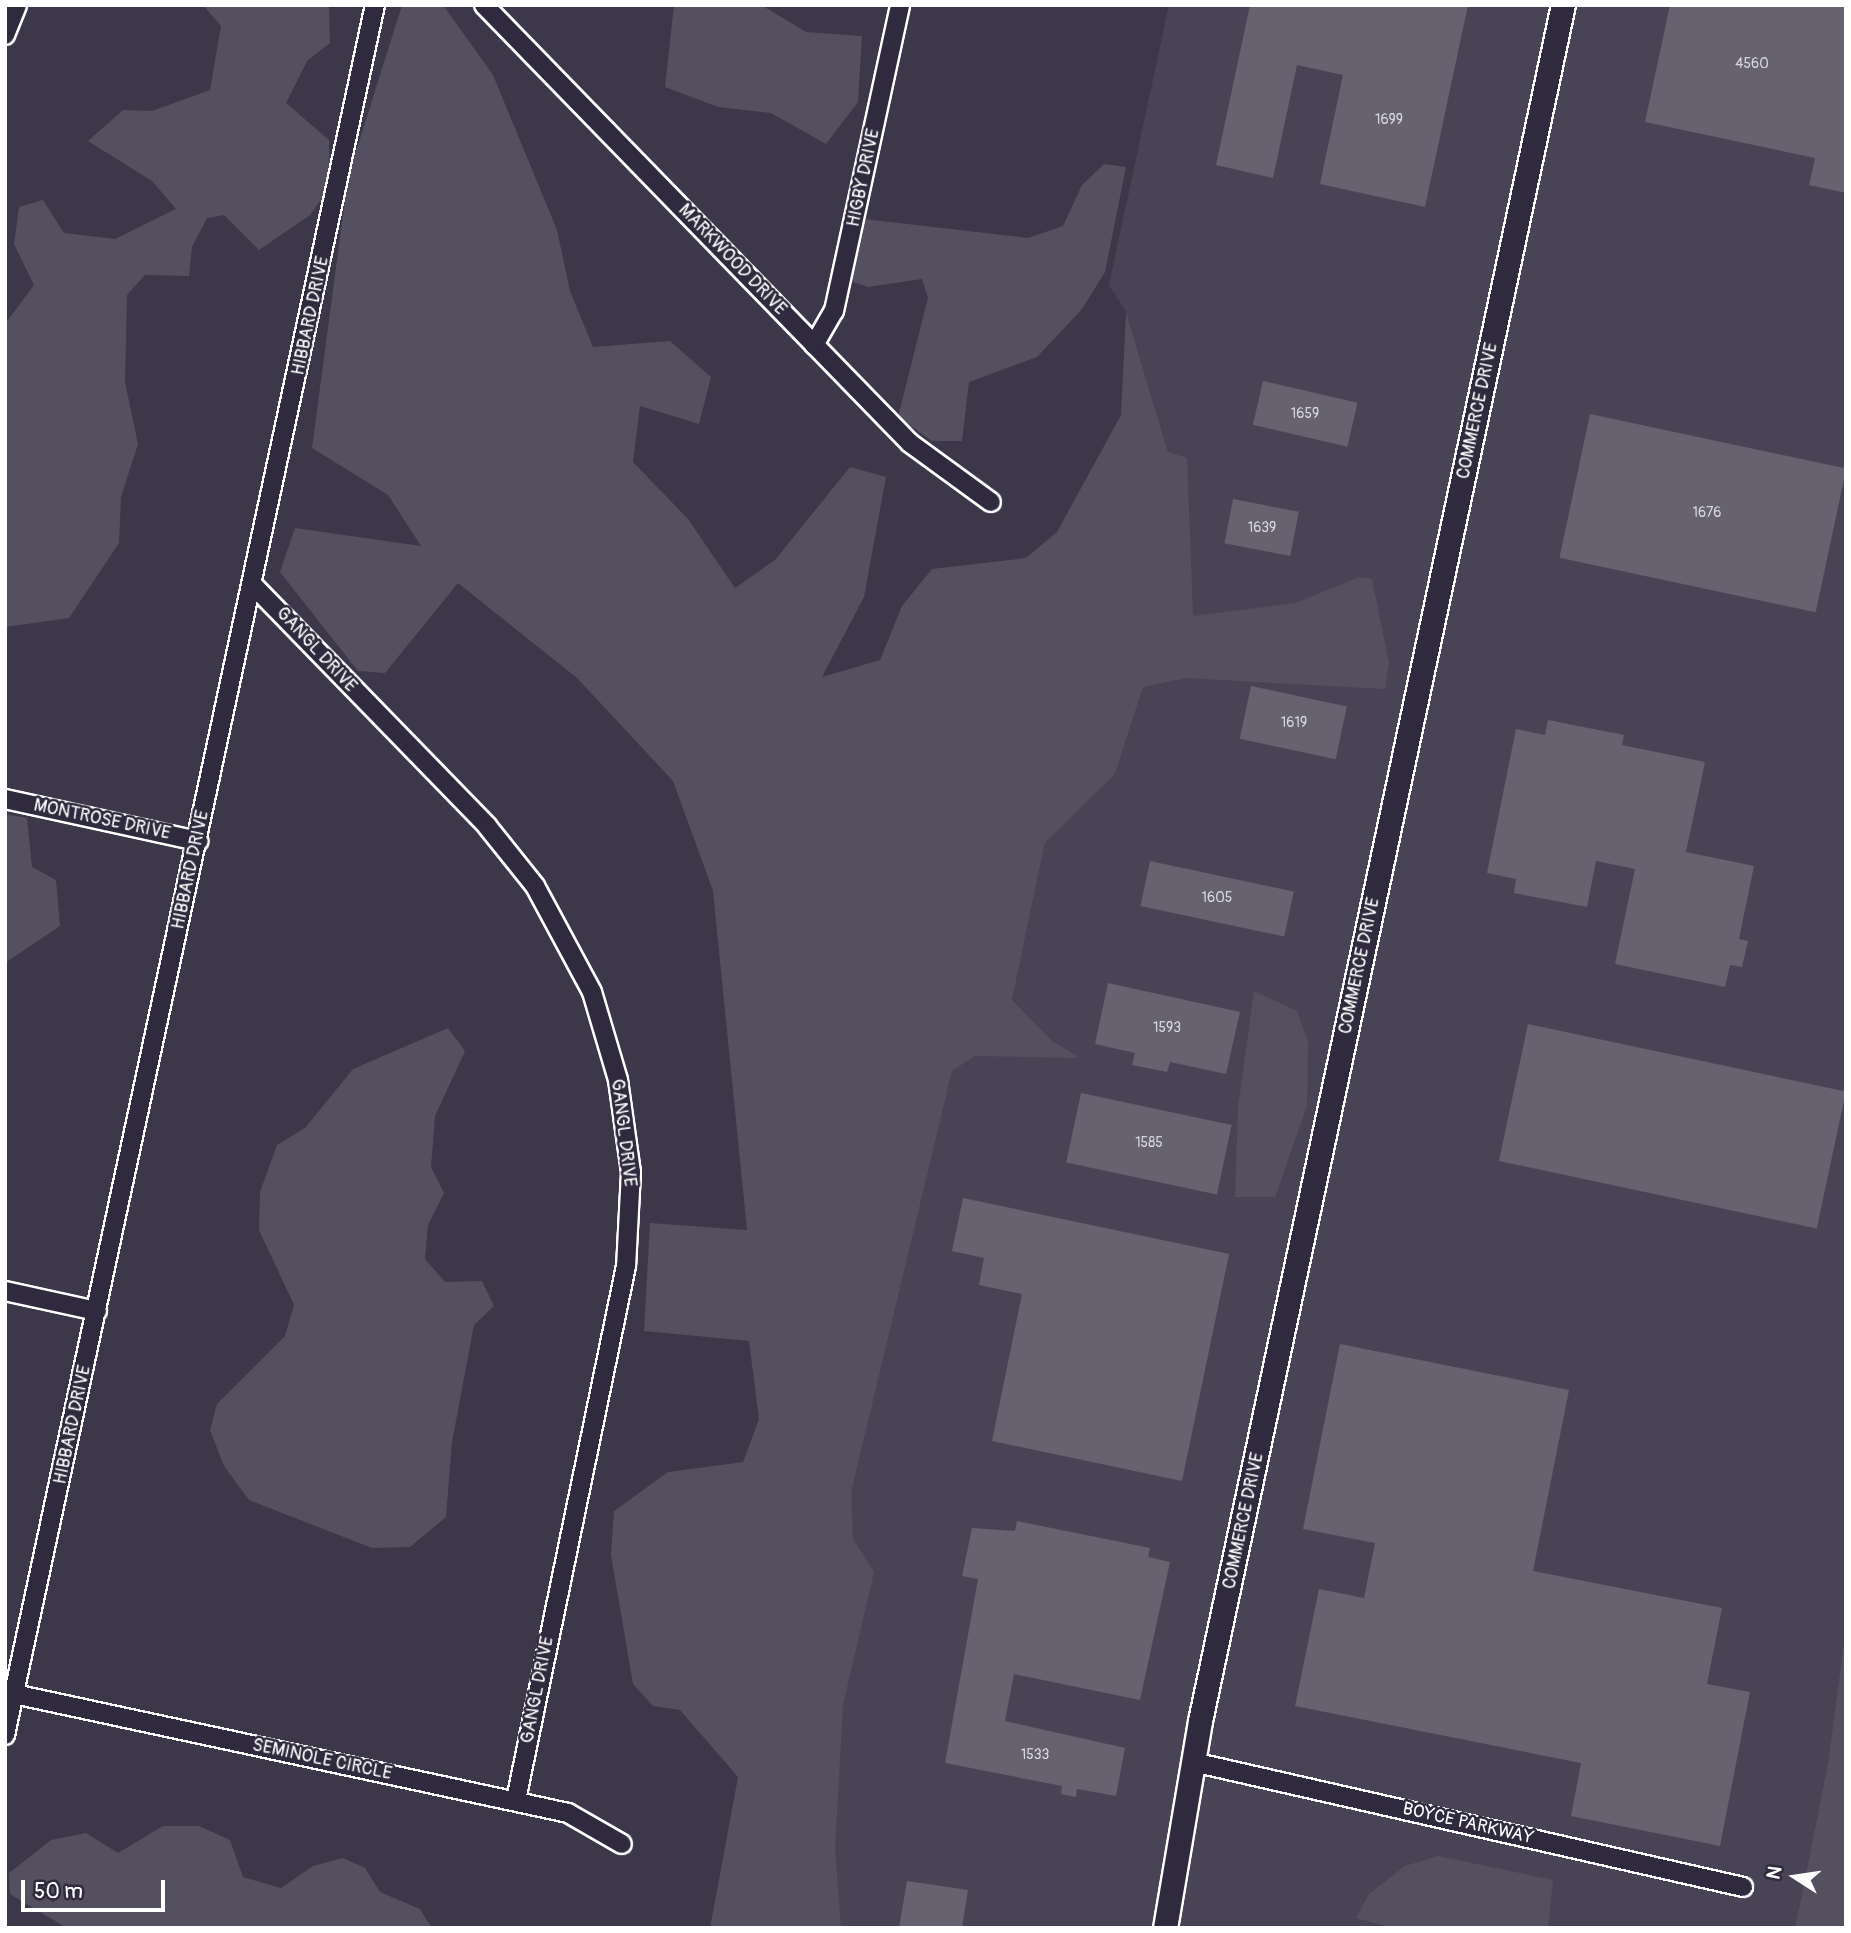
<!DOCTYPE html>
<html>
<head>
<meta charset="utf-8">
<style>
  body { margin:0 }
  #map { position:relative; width:1851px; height:1933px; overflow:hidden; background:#3c3749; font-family:Pangolin,sans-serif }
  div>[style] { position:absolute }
  .built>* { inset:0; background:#494455 }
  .green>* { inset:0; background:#555060 }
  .building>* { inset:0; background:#666270; transform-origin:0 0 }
  .roads { filter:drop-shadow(2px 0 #fff) drop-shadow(-2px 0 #fff) drop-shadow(0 2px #fff) drop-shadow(0 -2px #fff) }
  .minor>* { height:18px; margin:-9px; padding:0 9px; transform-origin:9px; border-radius:9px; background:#2f2a3d }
  .tertiary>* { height:23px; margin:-11.5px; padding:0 11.5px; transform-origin:11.5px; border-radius:11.5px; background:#2f2a3d }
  span { translate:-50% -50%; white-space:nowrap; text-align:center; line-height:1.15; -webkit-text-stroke:5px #2f2a3d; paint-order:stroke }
  .number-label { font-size:14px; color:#d9d8db }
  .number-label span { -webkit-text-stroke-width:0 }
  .street-label { font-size:18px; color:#fff }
  .frame { position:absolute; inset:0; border:7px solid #fff; pointer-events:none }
  .north { position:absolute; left:1760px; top:1842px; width:70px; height:70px; -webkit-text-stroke:5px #2f2a3d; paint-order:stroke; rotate:282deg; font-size:19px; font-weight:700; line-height:28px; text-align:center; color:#fff }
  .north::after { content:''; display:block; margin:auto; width:24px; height:32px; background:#fff; clip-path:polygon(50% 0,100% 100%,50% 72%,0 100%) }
  .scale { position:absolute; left:21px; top:1880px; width:144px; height:32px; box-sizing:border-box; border:4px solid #fff; border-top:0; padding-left:9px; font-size:21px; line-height:24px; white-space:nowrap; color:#fff; -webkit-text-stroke:5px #2f2a3d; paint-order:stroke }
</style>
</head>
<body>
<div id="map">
  <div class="built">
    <i style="clip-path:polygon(1169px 5px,1846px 5px,1846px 1626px,1828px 1763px,1795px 1928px,764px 1928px,851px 1493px,952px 1070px,975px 1056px,1012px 1000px,1045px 843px,1115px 774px,1143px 686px,1168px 452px,1126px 312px,1109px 285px)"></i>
  </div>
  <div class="green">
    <i style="clip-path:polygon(203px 5px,329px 5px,330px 43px,307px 61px,286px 103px,329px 140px,330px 187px,310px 215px,259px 250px,224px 215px,207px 218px,192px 247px,189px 276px,145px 275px,127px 295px,125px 382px,138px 444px,121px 497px,119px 543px,69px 618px,5px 627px,5px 324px,34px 285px,14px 244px,19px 207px,43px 200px,64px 233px,115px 239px,176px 209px,152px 181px,88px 141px,123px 110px,152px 111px,210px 90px,221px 26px)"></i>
    <i style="clip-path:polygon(402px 5px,443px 5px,493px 75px,557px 230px,570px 291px,593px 347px,670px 341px,711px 377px,699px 424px,640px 406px,633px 462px,688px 519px,735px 588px,775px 560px,850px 467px,886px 477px,864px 597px,822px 677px,880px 660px,902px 606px,932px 569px,1026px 558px,1057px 532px,1121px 415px,1126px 312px,1168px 452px,1187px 458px,1193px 616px,1296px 603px,1359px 577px,1372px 579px,1389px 663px,1385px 689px,1186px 678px,1143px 687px,1115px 774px,1045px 843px,1012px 1000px,1052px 1041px,1080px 1058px,975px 1056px,952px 1071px,851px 1493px,853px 1539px,874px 1572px,843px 1705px,835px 1849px,841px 1928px,710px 1928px,738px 1777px,680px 1710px,653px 1706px,633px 1684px,611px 1555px,614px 1511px,668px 1472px,743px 1462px,759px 1419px,749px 1341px,644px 1331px,650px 1223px,747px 1230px,713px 891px,673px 781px,577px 678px,458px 583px,385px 673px,358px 671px,280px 572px,295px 528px,421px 546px,388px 495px,312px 448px,348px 177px)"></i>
    <i style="clip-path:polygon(674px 5px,761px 5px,806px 32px,862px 36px,858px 102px,826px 144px,771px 113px,718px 107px,665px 87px)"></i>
    <i style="clip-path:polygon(1104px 164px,1126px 167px,1105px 272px,1082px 309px,1037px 357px,969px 382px,962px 441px,932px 441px,898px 417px,928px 298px,922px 279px,868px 287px,850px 281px,864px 219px,1028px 238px,1063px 226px,1082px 185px)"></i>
    <i style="clip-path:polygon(5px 814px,27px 818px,32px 867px,56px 880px,60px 926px,5px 963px)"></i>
    <i style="clip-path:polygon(1254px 991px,1297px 1011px,1308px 1041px,1307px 1106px,1275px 1197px,1235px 1197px,1238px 1108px)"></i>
    <i style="clip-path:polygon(448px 1028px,465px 1051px,435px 1116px,431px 1167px,444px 1193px,428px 1225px,425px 1259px,445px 1282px,482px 1281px,494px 1306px,474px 1325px,452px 1442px,446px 1517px,410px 1547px,372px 1548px,249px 1500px,224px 1466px,210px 1430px,217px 1404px,285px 1336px,294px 1305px,259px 1230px,260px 1192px,277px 1145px,305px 1128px,353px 1069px)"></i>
    <i style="clip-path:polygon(1846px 1626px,1846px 1928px,1795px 1928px,1828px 1763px)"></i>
    <i style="clip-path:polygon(163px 1826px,199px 1826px,230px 1840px,243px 1877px,281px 1888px,313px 1866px,343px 1858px,365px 1868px,380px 1892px,420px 1909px,431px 1927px,67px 1928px,10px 1894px,9px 1873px,51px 1840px,86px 1833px,118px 1853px)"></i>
    <i style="clip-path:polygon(1438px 1856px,1553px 1880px,1548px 1928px,1386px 1926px,1356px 1918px,1369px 1894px,1405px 1866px)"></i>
  </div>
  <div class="building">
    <i style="clip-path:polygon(1250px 5px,1468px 5px,1425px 207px,1320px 184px,1343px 75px,1297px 65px,1273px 178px,1216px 165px)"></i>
    <i style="clip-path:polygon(1670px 5px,1846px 5px,1846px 193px,1809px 185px,1815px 158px,1645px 122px)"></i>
    <i style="left:1263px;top:381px;width:97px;height:45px;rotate:13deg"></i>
    <i style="left:1590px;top:414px;width:262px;height:147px;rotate:12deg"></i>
    <i style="left:1233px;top:499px;width:67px;height:45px;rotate:11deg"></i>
    <i style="left:1251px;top:686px;width:98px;height:54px;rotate:12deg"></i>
    <i style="clip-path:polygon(1548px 720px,1624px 735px,1622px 745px,1705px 762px,1686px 852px,1754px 866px,1739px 939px,1748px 941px,1742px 967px,1730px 965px,1725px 987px,1615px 964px,1635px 869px,1596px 861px,1587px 907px,1514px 893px,1516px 879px,1487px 873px,1516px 729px,1545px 735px)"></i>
    <i style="left:1150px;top:861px;width:147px;height:46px;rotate:12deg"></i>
    <i style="clip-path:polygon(1108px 983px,1240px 1012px,1226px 1074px,1170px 1062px,1167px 1072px,1132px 1065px,1135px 1053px,1095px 1044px)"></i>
    <i style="left:1528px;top:1024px;width:325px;height:140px;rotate:12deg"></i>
    <i style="left:1081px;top:1093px;width:154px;height:71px;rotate:12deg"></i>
    <i style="clip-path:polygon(963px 1198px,1229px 1254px,1182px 1481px,992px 1441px,1022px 1294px,979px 1285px,984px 1258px,952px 1251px)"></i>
    <i style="clip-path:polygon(1340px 1344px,1569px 1390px,1533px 1571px,1722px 1608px,1707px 1684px,1750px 1692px,1720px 1846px,1571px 1816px,1581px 1763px,1295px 1706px,1319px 1589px,1364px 1598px,1375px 1543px,1303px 1529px)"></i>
    <i style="clip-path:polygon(1017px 1521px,1150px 1548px,1148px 1557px,1170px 1562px,1140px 1700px,1014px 1674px,1005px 1721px,1125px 1748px,1116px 1796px,1077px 1789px,1076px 1797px,1061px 1794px,1062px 1786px,945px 1763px,978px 1579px,962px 1576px,972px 1528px,1015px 1531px)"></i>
    <i style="clip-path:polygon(907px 1881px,968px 1890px,962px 1928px,899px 1928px)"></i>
  </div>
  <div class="roads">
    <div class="minor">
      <i style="left:484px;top:5px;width:611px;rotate:45.8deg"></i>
      <i style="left:910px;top:443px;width:100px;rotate:36.1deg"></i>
      <i style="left:5px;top:35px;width:32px;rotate:-68deg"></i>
      <i style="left:814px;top:345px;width:39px;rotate:-60deg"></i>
      <i style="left:834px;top:311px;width:313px;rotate:-77.8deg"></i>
      <i style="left:252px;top:584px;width:337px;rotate:45.8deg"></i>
      <i style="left:487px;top:826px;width:77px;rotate:51.3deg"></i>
      <i style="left:535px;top:886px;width:120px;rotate:61.7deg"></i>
      <i style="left:592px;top:992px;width:92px;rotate:73.5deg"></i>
      <i style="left:618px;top:1080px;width:93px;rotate:82deg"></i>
      <i style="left:631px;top:1172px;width:94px;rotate:93deg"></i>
      <i style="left:626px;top:1266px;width:545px;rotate:101.64deg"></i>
      <i style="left:5px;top:799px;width:198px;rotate:12.3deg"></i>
      <i style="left:5px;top:1291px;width:94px;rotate:12.3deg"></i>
      <i style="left:14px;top:1694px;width:567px;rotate:12.12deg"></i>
      <i style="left:568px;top:1813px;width:62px;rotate:29.9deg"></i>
      <i style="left:5px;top:1735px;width:1769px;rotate:-77.93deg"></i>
      <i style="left:1193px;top:1762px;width:564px;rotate:12.8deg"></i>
    </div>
    <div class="tertiary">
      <i style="left:1165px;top:1928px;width:210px;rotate:-80.4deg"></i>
      <i style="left:1200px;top:1721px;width:1754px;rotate:-78.06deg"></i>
    </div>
  </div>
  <div class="number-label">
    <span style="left:1752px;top:64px">4560</span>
    <span style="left:1389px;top:120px">1699</span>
    <span style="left:1305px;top:414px">1659</span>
    <span style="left:1707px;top:513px">1676</span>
    <span style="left:1262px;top:528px">1639</span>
    <span style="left:1294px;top:723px">1619</span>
    <span style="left:1217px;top:898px">1605</span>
    <span style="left:1167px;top:1028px">1593</span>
    <span style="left:1149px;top:1143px">1585</span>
    <span style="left:1035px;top:1755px">1533</span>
  </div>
  <div class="street-label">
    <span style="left:864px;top:178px;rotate:-78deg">HIGBY DRIVE</span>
    <span style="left:732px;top:260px;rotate:46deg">MARKWOOD DRIVE</span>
    <span style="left:311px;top:316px;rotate:-78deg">HIBBARD DRIVE</span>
    <span style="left:1478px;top:411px;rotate:-78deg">COMMERCE DRIVE</span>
    <span style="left:316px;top:650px;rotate:47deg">GANGL DRIVE</span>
    <span style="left:102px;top:820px;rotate:12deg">MONTROSE DRIVE</span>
    <span style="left:191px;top:870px;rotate:-78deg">HIBBARD DRIVE</span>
    <span style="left:1360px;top:966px;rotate:-78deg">COMMERCE DRIVE</span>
    <span style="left:623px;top:1133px;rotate:83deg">GANGL DRIVE</span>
    <span style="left:73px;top:1425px;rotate:-78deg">HIBBARD DRIVE</span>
    <span style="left:1244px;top:1521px;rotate:-78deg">COMMERCE DRIVE</span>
    <span style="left:538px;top:1690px;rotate:-79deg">GANGL DRIVE</span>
    <span style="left:322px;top:1760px;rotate:12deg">SEMINOLE CIRCLE</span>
    <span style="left:1468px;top:1824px;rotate:13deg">BOYCE PARKWAY</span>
  </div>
  <div class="frame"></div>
  <div class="north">N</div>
  <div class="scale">50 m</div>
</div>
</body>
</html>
